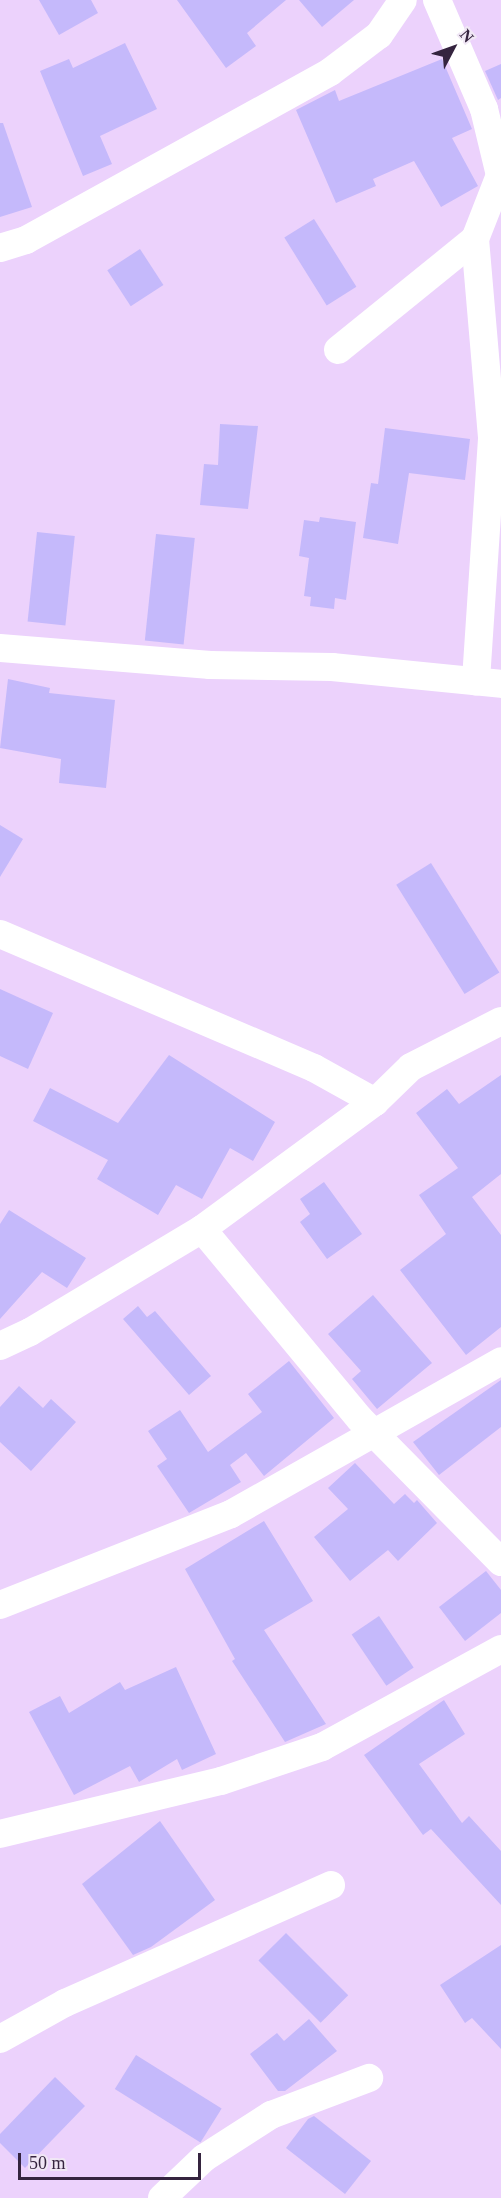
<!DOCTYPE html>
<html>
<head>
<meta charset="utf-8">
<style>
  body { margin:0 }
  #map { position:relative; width:501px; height:2198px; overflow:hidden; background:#ecd2fc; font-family:Georgia,serif }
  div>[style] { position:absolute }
  .building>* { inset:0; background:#c5b9fb; transform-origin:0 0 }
  .minor>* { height:28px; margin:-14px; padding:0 14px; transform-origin:14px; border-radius:14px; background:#fff }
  span { translate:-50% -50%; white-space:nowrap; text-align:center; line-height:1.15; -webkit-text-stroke:4.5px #f0e7f5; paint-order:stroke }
  .north { position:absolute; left:423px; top:18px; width:60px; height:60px; -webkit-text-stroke:4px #f0e7f5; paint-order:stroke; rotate:49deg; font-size:16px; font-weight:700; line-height:24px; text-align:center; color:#35243f }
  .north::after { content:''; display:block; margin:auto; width:21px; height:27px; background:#35243f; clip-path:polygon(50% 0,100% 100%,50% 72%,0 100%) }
  .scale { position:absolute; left:18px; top:2153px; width:183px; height:27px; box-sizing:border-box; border:3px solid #35243f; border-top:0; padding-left:8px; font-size:18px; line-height:21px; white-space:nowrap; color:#35243f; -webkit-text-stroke:4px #f0e7f5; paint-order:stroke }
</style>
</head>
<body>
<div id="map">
  <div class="building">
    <i style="clip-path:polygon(39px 0,91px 0,98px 13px,59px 35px)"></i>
    <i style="clip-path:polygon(177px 0,286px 0,247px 33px,256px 46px,226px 68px)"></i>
    <i style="clip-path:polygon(299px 0,354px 0,322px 27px)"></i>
    <i style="clip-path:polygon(125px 43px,157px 109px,100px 136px,112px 164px,83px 176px,40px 71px,69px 59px,73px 68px)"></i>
    <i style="clip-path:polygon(442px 59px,472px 129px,452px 138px,478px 186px,441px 207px,414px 161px,373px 179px,376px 186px,336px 203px,296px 110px,335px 90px,339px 101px)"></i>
    <i style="clip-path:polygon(501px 64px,501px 98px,498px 100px,485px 71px)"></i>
    <i style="clip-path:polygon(0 123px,3px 123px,32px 207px,0 217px)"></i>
    <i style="left:314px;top:219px;width:80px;height:35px;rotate:58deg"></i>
    <i style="left:140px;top:249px;width:43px;height:39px;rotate:57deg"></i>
    <i style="clip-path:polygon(220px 424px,258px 426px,248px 509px,200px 505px,204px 464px,218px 465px)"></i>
    <i style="clip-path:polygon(385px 428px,470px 439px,465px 480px,409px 473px,398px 544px,363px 538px,371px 483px,378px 484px)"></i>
    <i style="clip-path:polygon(320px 517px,356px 522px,346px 600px,335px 598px,334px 609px,310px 606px,311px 597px,304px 596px,309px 558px,299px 556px,304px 520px,319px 522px)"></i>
    <i style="left:37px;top:532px;width:38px;height:90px;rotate:6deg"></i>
    <i style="left:156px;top:534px;width:39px;height:107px;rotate:6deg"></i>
    <i style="clip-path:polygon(8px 679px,50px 688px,49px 693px,115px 700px,106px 788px,59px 783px,61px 759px,0 748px)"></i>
    <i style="clip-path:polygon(0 825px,23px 839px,0 877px)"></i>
    <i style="left:431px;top:863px;width:129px;height:41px;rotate:58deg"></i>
    <i style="clip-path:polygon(0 989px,53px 1013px,28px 1069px,0 1056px)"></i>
    <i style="clip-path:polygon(169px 1055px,275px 1122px,253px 1161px,230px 1148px,202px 1199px,176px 1185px,158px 1215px,97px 1179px,108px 1160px,33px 1121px,50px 1088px,118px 1123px)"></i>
    <i style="clip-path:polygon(501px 1075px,501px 1174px,472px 1197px,501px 1235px,501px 1327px,466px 1355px,400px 1270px,446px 1234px,419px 1195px,458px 1168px,416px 1113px,447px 1089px,459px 1104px)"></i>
    <i style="clip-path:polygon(324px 1182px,362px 1234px,327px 1259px,300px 1222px,310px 1214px,300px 1199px)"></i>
    <i style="clip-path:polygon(9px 1210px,86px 1258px,67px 1288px,42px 1272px,0 1319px,0 1224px)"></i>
    <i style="clip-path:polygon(373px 1295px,432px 1363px,377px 1409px,352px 1379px,361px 1371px,328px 1334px)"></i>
    <i style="clip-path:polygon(138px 1306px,147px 1317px,155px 1311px,211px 1376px,189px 1395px,123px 1319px)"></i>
    <i style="clip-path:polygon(289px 1361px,334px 1418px,264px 1476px,246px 1453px,230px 1465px,241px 1482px,189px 1513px,157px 1466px,167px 1459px,148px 1431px,180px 1410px,208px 1452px,262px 1412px,248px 1394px)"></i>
    <i style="clip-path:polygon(501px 1380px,501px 1427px,439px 1475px,413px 1442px)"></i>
    <i style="clip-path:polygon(19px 1386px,43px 1408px,51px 1399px,76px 1422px,31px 1471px,0 1442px,0 1407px)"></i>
    <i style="clip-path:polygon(355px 1463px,394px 1504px,405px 1494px,414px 1503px,417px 1500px,437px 1523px,398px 1561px,388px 1550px,350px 1581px,314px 1537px,348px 1509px,328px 1488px)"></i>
    <i style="clip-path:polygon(264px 1521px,313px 1601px,264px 1630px,326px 1724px,285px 1742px,232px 1661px,235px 1659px,185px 1569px)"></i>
    <i style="clip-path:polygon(486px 1571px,501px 1590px,501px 1613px,465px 1641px,439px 1607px)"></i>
    <i style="left:379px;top:1616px;width:62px;height:33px;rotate:56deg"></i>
    <i style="clip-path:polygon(176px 1667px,216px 1754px,182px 1770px,177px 1759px,139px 1782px,130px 1766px,74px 1795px,29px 1712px,60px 1696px,69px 1713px,120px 1682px,125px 1690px)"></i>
    <i style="clip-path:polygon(444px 1700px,465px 1734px,419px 1764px,462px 1823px,469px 1816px,501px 1851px,501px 1905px,431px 1829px,423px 1835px,364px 1755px)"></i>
    <i style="clip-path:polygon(160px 1821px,215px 1900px,151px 1947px,133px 1955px,82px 1884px)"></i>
    <i style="left:286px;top:1933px;width:88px;height:39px;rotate:45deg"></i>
    <i style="clip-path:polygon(501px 1945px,501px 2049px,472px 2018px,465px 2023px,440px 1985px)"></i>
    <i style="clip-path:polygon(309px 2019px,337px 2051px,285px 2091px,278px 2091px,250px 2054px,277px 2033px,284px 2041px)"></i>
    <i style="left:136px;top:2055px;width:101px;height:40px;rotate:32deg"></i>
    <i style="clip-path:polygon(55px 2077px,85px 2106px,25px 2168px,0 2143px,0 2134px)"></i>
    <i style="clip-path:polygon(314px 2116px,371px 2161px,345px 2194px,286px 2148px,308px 2119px)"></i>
  </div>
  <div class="minor">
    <i style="left:437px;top:0;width:119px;rotate:66.7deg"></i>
    <i style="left:484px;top:109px;width:68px;rotate:76.4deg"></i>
    <i style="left:500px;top:175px;width:69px;rotate:111.3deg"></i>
    <i style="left:475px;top:239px;width:201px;rotate:85.1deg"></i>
    <i style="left:492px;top:439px;width:243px;rotate:93.8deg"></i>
    <i style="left:0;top:248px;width:27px;rotate:-17deg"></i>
    <i style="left:26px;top:240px;width:347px;rotate:-28.9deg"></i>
    <i style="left:330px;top:72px;width:61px;rotate:-37.1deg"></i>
    <i style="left:379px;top:35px;width:42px;rotate:-55.6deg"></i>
    <i style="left:338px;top:350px;width:176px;rotate:-39deg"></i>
    <i style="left:0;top:648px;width:211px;rotate:4.6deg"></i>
    <i style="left:210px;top:665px;width:122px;rotate:0.9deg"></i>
    <i style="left:332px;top:667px;width:170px;rotate:5.7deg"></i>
    <i style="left:0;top:934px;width:341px;rotate:23.1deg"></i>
    <i style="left:314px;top:1068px;width:70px;rotate:29.1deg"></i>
    <i style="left:202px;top:1229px;width:247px;rotate:50.3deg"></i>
    <i style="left:360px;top:1419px;width:201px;rotate:45.4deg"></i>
    <i style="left:0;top:1346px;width:33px;rotate:-25deg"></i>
    <i style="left:30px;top:1332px;width:200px;rotate:-30.9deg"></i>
    <i style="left:202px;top:1229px;width:215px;rotate:-36.3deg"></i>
    <i style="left:375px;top:1102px;width:50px;rotate:-44.2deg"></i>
    <i style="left:411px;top:1067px;width:101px;rotate:-27.1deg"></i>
    <i style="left:0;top:1605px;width:248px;rotate:-21.5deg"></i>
    <i style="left:231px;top:1514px;width:310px;rotate:-29.5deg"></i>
    <i style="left:0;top:1834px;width:227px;rotate:-13.5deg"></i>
    <i style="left:221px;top:1781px;width:107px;rotate:-18.6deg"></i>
    <i style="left:322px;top:1747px;width:204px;rotate:-28.7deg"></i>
    <i style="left:0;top:2039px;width:74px;rotate:-29deg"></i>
    <i style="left:65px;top:2003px;width:291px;rotate:-23.9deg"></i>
    <i style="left:162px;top:2198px;width:58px;rotate:-43.6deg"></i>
    <i style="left:204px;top:2158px;width:80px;rotate:-32.7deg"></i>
    <i style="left:271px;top:2115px;width:105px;rotate:-20.7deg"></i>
  </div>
  <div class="north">N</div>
  <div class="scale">50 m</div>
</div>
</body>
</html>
